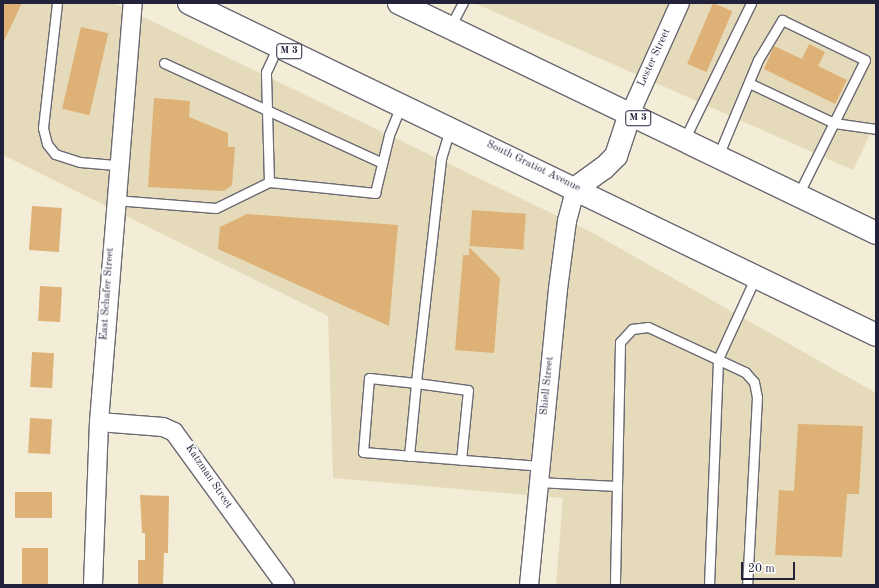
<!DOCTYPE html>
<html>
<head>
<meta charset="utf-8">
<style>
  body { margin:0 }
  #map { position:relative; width:879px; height:588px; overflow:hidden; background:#f3edd8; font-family:"Old Standard TT",serif }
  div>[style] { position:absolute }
  .built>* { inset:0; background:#e5dbba }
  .building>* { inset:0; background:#deb176; transform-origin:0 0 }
  .roads { filter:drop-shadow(1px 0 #6b6972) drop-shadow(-1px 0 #6b6972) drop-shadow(0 1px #6b6972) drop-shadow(0 -1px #6b6972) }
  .lane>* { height:9px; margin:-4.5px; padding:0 4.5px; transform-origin:4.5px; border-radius:4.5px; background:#fff }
  .street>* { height:18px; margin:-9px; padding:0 9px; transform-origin:9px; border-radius:9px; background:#fff }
  .primary>* { height:22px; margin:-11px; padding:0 11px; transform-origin:11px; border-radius:11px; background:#fff }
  span { translate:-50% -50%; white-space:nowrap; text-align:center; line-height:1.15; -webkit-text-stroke:3.5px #fff; paint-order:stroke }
  .shield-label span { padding:1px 3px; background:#fff; border:1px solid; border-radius:3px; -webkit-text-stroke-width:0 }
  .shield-label { font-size:10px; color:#22223b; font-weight:700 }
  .street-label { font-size:11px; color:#22223b }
  .frame { position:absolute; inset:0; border:4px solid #22223b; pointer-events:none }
  .scale { position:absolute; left:741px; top:562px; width:54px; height:18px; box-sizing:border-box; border:2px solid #22223b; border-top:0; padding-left:5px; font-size:12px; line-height:14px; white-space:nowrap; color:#22223b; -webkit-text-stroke:3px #fff; paint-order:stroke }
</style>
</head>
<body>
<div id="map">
  <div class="built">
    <i style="clip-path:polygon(3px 3px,114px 3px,593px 233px,876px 393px,876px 585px,556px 585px,563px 498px,333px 478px,328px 316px,3px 155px)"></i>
    <i style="clip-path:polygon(474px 3px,876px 3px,876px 122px,853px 170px)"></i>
  </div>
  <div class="building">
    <i style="clip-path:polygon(3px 3px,22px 3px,3px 43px)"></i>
    <i style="left:713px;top:3px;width:21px;height:66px;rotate:23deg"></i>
    <i style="left:81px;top:27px;width:28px;height:84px;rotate:13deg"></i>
    <i style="clip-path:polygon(809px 44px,825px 52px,818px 66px,847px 80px,835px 104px,764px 69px,774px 46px,802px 59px)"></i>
    <i style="clip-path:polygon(154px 98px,190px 101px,189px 117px,228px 133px,228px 147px,235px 147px,232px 185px,224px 191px,148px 187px)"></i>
    <i style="left:32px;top:206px;width:30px;height:44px;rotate:4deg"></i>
    <i style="left:472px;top:210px;width:54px;height:36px;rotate:4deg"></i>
    <i style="clip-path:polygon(247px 214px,398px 225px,389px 326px,218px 249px,220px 227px)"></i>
    <i style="clip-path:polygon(469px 247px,500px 278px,494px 353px,455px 350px,463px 255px,469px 255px)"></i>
    <i style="left:40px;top:286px;width:22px;height:35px;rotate:3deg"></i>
    <i style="left:32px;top:352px;width:22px;height:35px;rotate:3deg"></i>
    <i style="left:30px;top:418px;width:22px;height:35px;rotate:3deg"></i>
    <i style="clip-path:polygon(798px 424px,863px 426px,859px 494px,847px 494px,842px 557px,775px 555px,779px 490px,794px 491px)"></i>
    <i style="left:15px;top:492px;width:37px;height:26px"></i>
    <i style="clip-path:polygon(140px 495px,169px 496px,168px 553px,164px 553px,163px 585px,138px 585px,138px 560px,145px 560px,145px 533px,142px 533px)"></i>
    <i style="left:22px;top:548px;width:26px;height:36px"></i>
  </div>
  <div class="roads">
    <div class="lane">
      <i style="left:57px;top:3px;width:126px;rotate:96.4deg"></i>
      <i style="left:43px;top:128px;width:16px;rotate:76deg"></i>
      <i style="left:47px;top:144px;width:13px;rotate:51deg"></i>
      <i style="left:55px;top:154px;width:26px;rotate:18deg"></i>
      <i style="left:80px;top:162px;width:38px;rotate:5deg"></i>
      <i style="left:450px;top:27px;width:27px;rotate:-62deg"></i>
      <i style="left:164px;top:63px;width:240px;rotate:24.6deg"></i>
      <i style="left:749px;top:83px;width:94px;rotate:25.2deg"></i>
      <i style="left:834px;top:123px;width:42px;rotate:8.1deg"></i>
      <i style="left:450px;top:129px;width:31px;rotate:107deg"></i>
      <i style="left:441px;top:159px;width:225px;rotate:96.4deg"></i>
      <i style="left:416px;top:383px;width:47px;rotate:-173.9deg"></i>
      <i style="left:369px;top:378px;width:74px;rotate:94.6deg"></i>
      <i style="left:363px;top:452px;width:177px;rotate:4.5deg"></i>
      <i style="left:684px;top:140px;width:153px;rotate:-63.9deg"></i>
      <i style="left:718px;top:156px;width:104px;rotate:-67.4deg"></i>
      <i style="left:758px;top:60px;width:47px;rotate:-59deg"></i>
      <i style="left:782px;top:20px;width:92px;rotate:25.7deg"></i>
      <i style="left:865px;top:60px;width:151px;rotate:116.4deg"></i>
      <i style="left:269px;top:182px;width:110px;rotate:-91.6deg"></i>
      <i style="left:266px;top:72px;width:29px;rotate:-65deg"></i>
      <i style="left:115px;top:200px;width:101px;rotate:4.5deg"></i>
      <i style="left:216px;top:208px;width:59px;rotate:-26.1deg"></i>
      <i style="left:269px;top:182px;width:107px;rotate:5.9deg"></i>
      <i style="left:375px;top:193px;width:60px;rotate:-76.4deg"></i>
      <i style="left:389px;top:135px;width:32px;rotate:-68deg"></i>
      <i style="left:409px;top:456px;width:73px;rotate:-84.5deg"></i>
      <i style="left:416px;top:383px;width:52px;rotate:7.7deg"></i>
      <i style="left:468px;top:390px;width:70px;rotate:95.7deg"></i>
      <i style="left:537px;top:482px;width:80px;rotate:2.9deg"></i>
      <i style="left:617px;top:486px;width:99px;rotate:91.2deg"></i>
      <i style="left:617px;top:486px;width:144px;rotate:-88.8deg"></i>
      <i style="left:620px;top:342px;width:18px;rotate:-47deg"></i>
      <i style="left:632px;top:329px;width:16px;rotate:-7deg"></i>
      <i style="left:648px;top:327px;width:107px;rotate:24.9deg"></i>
      <i style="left:745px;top:372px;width:13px;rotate:48deg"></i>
      <i style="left:754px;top:382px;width:15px;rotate:79deg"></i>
      <i style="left:757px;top:397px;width:188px;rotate:93deg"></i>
      <i style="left:709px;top:585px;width:226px;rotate:-87.7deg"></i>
      <i style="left:718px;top:359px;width:91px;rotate:-65.4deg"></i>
    </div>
    <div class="street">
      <i style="left:630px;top:114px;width:122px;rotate:-65.8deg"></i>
      <i style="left:99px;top:422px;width:64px;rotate:4.5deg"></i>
      <i style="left:163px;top:427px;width:12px;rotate:24deg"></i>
      <i style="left:174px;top:432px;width:189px;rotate:54deg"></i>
      <i style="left:93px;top:585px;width:163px;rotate:-87.9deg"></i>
      <i style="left:99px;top:422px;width:420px;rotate:-85.4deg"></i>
      <i style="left:529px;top:585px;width:297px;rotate:-84.4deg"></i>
      <i style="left:558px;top:289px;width:69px;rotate:-82.5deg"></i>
      <i style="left:567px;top:221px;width:34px;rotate:-75deg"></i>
    </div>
    <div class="primary">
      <i style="left:189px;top:3px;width:763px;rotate:25.79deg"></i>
      <i style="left:399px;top:3px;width:530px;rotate:25.74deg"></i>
      <i style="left:576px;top:188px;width:34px;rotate:-36deg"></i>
      <i style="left:604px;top:168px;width:17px;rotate:-45deg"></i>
      <i style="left:616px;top:156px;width:44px;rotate:-71.6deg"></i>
    </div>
  </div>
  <div class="shield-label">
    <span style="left:289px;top:51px">M 3</span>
    <span style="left:638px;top:118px">M 3</span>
  </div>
  <div class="street-label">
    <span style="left:655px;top:58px;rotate:-65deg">Lester Street</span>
    <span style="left:533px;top:167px;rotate:26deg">South Gratiot Avenue</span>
    <span style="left:108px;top:294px;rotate:-86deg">East Schafer Street</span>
    <span style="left:548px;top:386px;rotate:-84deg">Shiell Street</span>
    <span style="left:208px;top:477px;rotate:56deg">Katzman Street</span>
  </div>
  <div class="frame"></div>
  <div class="scale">20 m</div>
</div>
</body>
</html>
